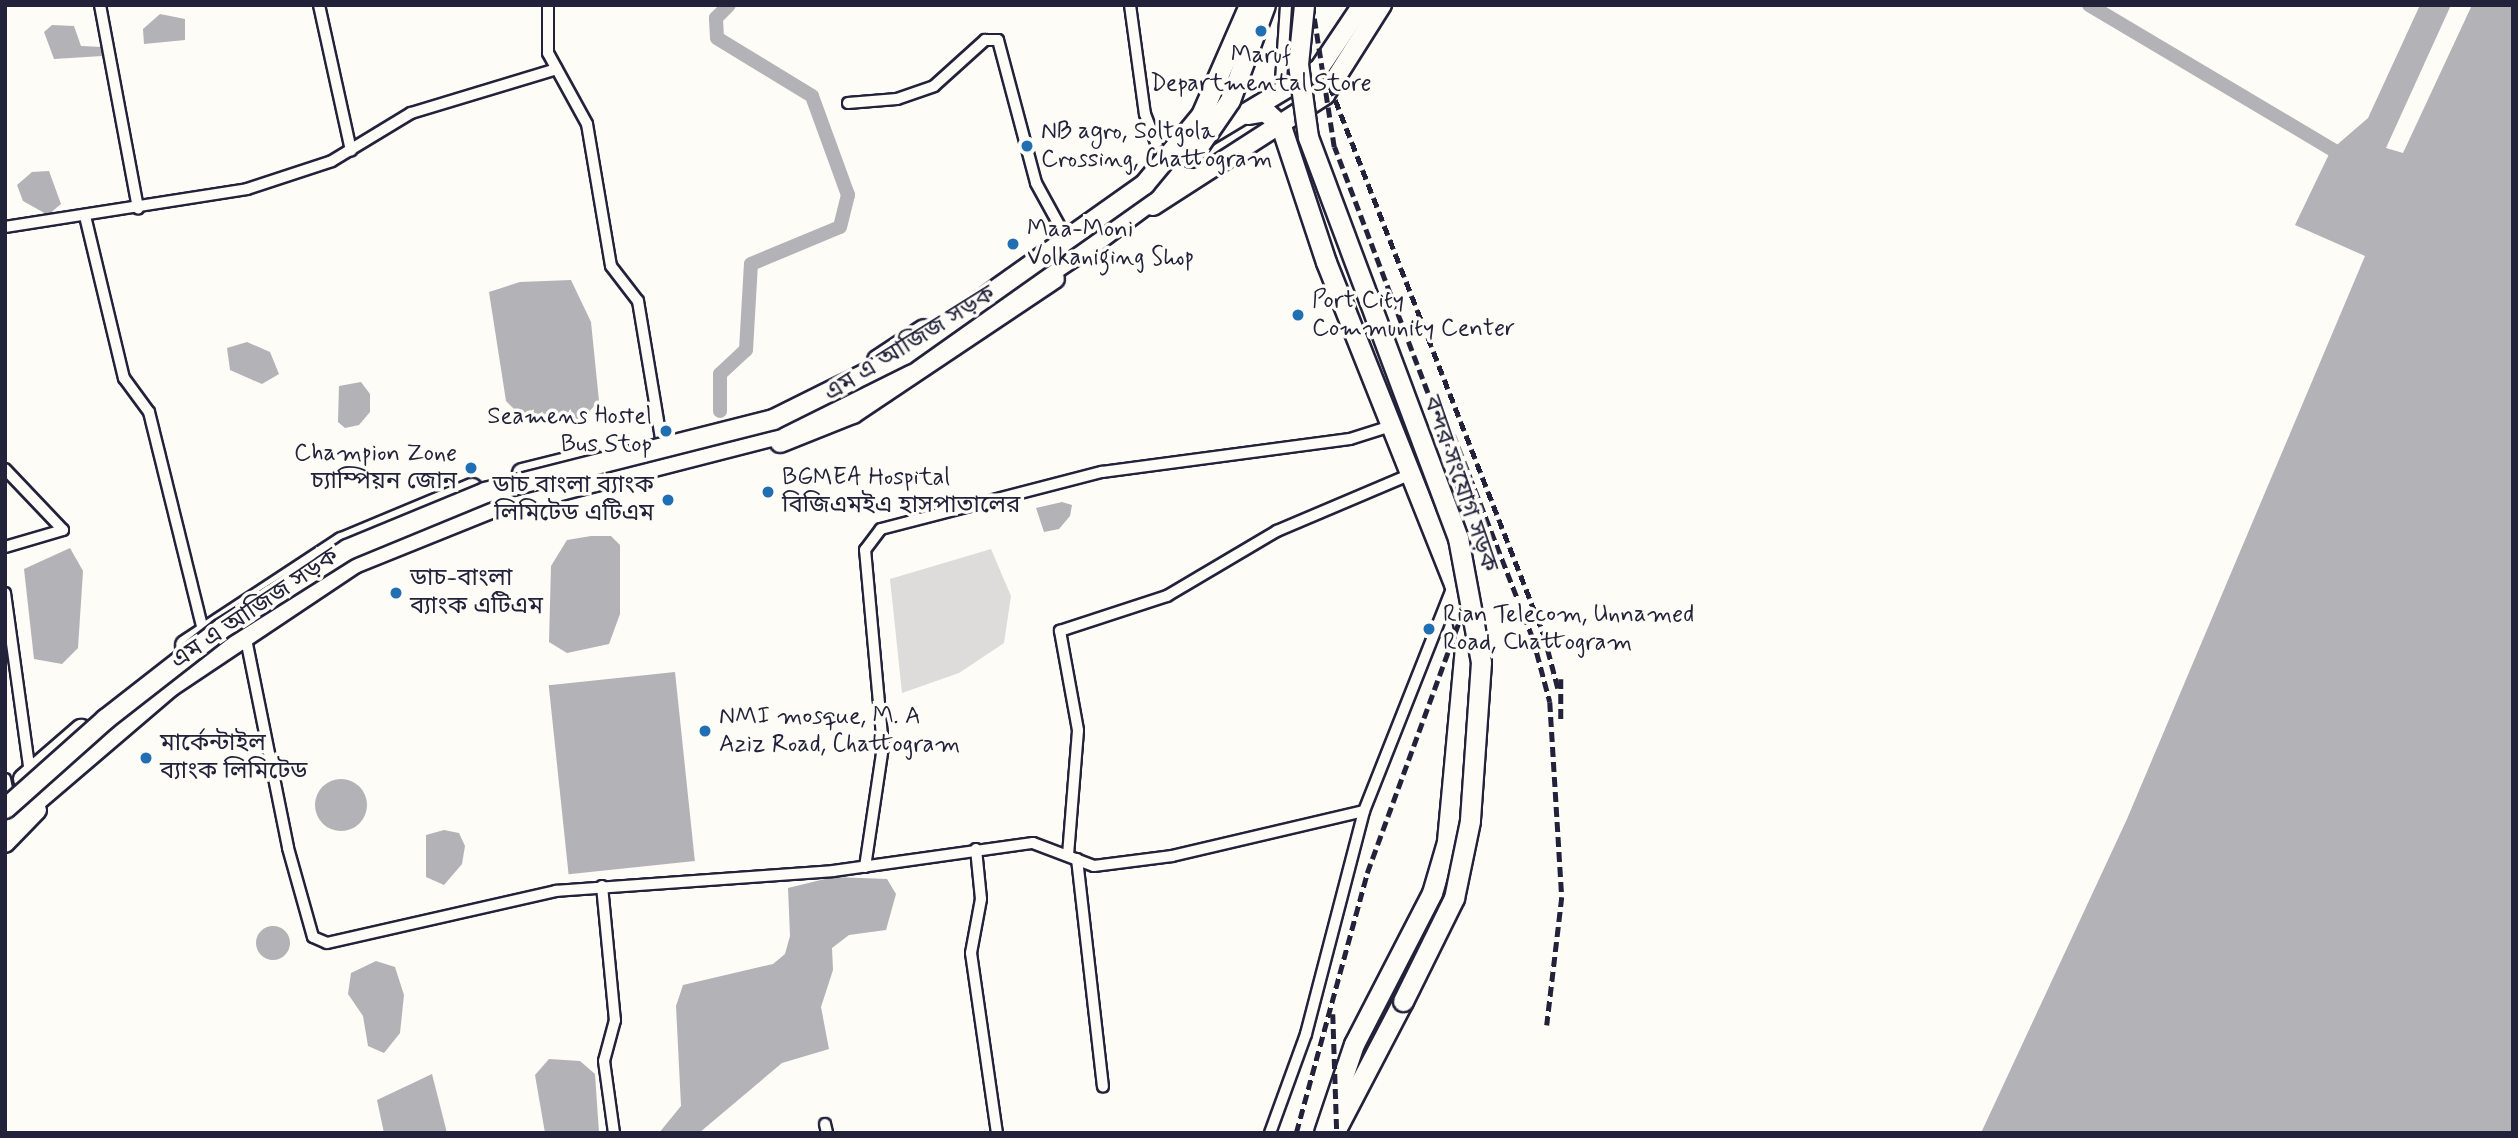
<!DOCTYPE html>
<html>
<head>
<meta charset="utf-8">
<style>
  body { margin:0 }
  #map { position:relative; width:2518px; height:1138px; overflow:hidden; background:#fdfcf7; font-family:Mynerve,"Noto Sans Bengali",sans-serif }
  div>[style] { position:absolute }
  .green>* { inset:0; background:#dddcdb }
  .water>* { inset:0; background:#b2b2b7; transform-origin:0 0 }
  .round { border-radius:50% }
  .pier>* { inset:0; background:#fdfcf7 }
  .canal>* { height:14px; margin:-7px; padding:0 7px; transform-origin:7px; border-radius:7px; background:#b2b2b7 }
  .roads { filter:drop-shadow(2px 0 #22223b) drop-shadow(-2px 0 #22223b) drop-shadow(0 2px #22223b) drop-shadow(0 -2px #22223b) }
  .street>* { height:10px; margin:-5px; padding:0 5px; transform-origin:5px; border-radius:5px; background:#fdfcf7 }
  .primary>* { height:18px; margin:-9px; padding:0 9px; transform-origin:9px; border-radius:9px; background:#fdfcf7 }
  .highway>* { height:19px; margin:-9.5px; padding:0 9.5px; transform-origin:9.5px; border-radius:9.5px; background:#fdfcf7 }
  .rail>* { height:4.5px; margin-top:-2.25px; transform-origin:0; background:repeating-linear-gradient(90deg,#22223b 0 10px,transparent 0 15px) }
  .bridges { filter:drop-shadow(2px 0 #22223b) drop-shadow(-2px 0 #22223b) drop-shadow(0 2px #22223b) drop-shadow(0 -2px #22223b) }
  .highway-bridge>* { height:19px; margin:-9.5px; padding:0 9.5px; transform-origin:9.5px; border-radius:9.5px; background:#fdfcf7 }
  .dots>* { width:19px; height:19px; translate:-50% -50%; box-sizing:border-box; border:4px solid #fdfcf7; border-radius:50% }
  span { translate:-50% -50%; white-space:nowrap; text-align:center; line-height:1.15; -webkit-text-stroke:7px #fdfcf7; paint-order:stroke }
  .poi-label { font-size:24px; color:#22223b }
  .left { translate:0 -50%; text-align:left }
  .right { translate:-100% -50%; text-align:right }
  .street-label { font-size:24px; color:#22223b }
  .frame { position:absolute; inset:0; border:7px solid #22223b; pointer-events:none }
</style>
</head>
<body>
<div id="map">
  <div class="green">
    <i style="clip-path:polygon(991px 549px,1011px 596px,1004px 643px,959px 673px,902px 693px,890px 579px)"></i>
  </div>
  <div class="water">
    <i style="clip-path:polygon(2420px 5px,2513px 5px,2513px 1133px,1981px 1133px,2127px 819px,2365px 256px,2295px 225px,2331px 150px,2368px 118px)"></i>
    <i style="clip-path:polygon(160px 14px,185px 19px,185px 40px,144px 44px,143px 29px)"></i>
    <i style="clip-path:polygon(52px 25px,74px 26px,81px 46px,102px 47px,102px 56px,54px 59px,44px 32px)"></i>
    <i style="clip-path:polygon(49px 171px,61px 204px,48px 215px,23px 201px,17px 185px,32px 172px)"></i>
    <i style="clip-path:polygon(571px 280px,591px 322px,599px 401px,582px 419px,522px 417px,506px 401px,489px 292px,520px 282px)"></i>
    <i style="clip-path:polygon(247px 342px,270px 352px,279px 374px,262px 384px,230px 370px,227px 348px)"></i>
    <i style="clip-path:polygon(361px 382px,370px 394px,370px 412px,359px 425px,345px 428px,338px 422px,339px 386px)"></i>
    <i style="clip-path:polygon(1062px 502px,1072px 505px,1070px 516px,1059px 529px,1044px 532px,1036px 508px)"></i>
    <i style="clip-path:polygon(591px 536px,611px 536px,620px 545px,620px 614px,609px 644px,567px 653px,549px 642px,551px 566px,567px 540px)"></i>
    <i style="clip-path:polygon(70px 548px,83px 571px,78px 648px,62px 664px,34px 659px,24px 569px)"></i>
    <i style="left:675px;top:672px;width:190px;height:127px;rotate:84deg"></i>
    <i class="round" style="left:315px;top:779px;width:52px;height:52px"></i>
    <i style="clip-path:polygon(444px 830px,459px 833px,465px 846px,462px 864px,444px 885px,426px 877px,426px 835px)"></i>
    <i style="clip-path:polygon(833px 877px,887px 879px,896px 894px,886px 930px,849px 935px,832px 948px,833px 970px,821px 1007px,829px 1049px,782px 1063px,699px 1133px,659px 1133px,681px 1106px,676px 1006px,683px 985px,773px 964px,785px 954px,790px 936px,788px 888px)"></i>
    <i class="round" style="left:256px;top:926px;width:34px;height:34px"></i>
    <i style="clip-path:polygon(376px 961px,395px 967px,404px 995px,400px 1033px,384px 1053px,368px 1046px,363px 1016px,348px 994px,351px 973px)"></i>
    <i style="clip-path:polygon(549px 1059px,580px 1061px,595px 1074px,599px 1133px,545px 1133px,535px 1075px)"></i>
    <i style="clip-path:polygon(432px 1074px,447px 1133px,384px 1133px,377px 1100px)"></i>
  </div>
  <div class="pier">
    <i style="clip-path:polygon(2451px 5px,2472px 5px,2403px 153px,2386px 148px)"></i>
  </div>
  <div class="canal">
    <i style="left:2089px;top:5px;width:300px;rotate:30.7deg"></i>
    <i style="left:720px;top:411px;width:37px;rotate:-90deg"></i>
    <i style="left:720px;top:374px;width:35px;rotate:-43deg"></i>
    <i style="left:746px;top:350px;width:86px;rotate:-86.7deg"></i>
    <i style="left:751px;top:264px;width:96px;rotate:-22.6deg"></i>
    <i style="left:840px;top:227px;width:33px;rotate:-76deg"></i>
    <i style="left:848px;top:195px;width:105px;rotate:-110deg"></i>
    <i style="left:812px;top:96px;width:111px;rotate:-148.6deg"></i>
    <i style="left:717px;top:38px;width:20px;rotate:-93deg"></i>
    <i style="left:716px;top:18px;width:18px;rotate:-45deg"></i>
  </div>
  <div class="roads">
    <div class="street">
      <i style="left:100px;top:5px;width:207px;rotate:79.4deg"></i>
      <i style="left:319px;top:5px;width:149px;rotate:77.6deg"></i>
      <i style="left:548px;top:5px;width:48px;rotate:90deg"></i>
      <i style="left:548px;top:53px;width:81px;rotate:61.2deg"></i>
      <i style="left:587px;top:124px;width:144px;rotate:80.4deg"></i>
      <i style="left:611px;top:266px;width:44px;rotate:52.4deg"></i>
      <i style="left:638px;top:301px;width:140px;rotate:80.5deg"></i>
      <i style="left:1130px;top:5px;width:110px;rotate:82.2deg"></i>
      <i style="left:1145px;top:114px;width:50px;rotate:69deg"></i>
      <i style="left:1280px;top:96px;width:91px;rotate:-86.2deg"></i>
      <i style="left:848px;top:103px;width:49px;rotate:-4.7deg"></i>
      <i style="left:897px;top:99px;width:39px;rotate:-19deg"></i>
      <i style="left:934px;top:86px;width:69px;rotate:-42deg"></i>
      <i style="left:985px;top:40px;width:13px"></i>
      <i style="left:998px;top:40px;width:148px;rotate:75.1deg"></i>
      <i style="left:1036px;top:183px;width:58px;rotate:61.2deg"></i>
      <i style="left:85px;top:216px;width:167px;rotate:76.5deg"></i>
      <i style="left:124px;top:378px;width:42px;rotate:53.7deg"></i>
      <i style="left:149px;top:412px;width:225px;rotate:76.1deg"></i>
      <i style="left:5px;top:227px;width:245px;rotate:-8.9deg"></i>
      <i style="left:247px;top:189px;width:89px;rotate:-18.2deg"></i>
      <i style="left:332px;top:161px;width:92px;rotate:-31.3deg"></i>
      <i style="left:411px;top:113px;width:152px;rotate:-16.8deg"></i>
      <i style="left:5px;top:469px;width:84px;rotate:46.4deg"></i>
      <i style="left:63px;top:530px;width:60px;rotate:163.7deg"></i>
      <i style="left:5px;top:593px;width:182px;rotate:82.1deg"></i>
      <i style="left:246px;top:639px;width:213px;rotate:78.6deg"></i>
      <i style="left:288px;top:848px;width:92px;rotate:74.3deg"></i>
      <i style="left:313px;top:937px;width:15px;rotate:23deg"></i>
      <i style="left:327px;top:943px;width:235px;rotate:-12.8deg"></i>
      <i style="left:556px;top:891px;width:278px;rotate:-4.1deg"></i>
      <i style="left:833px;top:871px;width:202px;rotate:-8deg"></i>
      <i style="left:1033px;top:843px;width:65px;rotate:20.7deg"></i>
      <i style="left:1094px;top:866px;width:79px;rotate:-7.3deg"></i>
      <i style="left:1172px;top:856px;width:197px;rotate:-13.2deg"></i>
      <i style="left:5px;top:779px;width:14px;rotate:78deg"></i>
      <i style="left:976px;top:849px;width:50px;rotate:84.3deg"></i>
      <i style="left:981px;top:899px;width:55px;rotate:100.5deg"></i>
      <i style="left:971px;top:953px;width:182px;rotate:81.8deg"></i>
      <i style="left:1068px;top:855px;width:125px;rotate:-85.4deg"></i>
      <i style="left:1078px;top:730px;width:101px;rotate:-100.3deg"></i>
      <i style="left:1060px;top:631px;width:113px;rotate:-18.1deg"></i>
      <i style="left:1167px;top:596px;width:128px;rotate:-30.6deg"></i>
      <i style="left:1277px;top:531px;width:143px;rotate:-23deg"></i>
      <i style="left:1077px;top:859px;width:229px;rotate:83.5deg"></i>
      <i style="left:865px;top:867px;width:121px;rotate:-81.5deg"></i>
      <i style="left:883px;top:747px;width:198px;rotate:-95.2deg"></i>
      <i style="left:865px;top:550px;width:26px;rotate:-53deg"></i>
      <i style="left:881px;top:529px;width:228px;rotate:-14.5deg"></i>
      <i style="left:1102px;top:472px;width:250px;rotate:-7.6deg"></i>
      <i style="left:1350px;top:439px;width:43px;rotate:-17.6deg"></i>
      <i style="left:602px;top:886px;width:135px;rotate:84.5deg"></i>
      <i style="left:615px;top:1020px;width:42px;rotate:105deg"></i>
      <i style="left:604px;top:1061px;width:73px;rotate:82.1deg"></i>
      <i style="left:825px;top:1124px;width:9px;rotate:77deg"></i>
      <i style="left:1270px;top:1133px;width:105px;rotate:-70deg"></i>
      <i style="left:1306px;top:1034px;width:230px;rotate:-75.4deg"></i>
      <i style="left:1364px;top:811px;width:242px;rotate:-68.4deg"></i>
    </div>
    <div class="primary">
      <i style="left:1204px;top:138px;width:134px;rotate:-31deg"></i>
      <i style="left:1319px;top:69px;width:77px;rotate:-56.1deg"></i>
      <i style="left:1153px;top:206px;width:205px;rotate:-32.8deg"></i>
      <i style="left:1325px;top:95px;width:107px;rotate:-57.7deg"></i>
      <i style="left:877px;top:360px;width:56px;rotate:-33.4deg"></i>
      <i style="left:780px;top:443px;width:79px;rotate:-21.7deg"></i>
      <i style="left:853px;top:414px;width:243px;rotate:-33.8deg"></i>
      <i style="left:522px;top:473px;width:70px;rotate:-14deg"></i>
      <i style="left:185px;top:645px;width:188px;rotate:-33.3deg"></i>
      <i style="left:342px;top:542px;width:141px;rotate:-22.6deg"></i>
      <i style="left:23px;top:779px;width:77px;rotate:-40.8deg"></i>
      <i style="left:5px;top:843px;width:46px;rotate:-45.9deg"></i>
    </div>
    <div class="highway">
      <i style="left:1247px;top:114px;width:18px;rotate:-9deg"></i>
      <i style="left:1265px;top:111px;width:22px;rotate:43deg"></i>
      <i style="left:1281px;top:126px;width:143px;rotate:71.7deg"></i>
      <i style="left:1326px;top:262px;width:346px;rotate:68.3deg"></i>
      <i style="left:1454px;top:583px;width:54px;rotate:77.2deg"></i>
      <i style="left:1466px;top:636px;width:207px;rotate:95.3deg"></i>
      <i style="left:1447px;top:842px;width:53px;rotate:106.4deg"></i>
      <i style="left:1432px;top:893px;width:170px;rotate:117.3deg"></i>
      <i style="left:1354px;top:1044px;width:94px;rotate:108.6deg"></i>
      <i style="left:5px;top:827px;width:217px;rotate:-40.5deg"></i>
      <i style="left:170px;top:686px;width:221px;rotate:-33.8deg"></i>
      <i style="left:354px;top:563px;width:147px;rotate:-22deg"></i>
      <i style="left:490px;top:508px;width:297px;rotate:-14.4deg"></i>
      <i style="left:778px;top:434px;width:75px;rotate:-21.8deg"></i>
      <i style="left:848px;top:406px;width:296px;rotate:-33.7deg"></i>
      <i style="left:1094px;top:242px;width:76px;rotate:-36.4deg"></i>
      <i style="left:1155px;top:197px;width:54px;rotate:-48deg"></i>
      <i style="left:1334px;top:1133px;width:149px;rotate:-62.4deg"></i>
    </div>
  </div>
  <div class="rail">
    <i style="left:1330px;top:86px;width:589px;rotate:68.7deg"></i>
    <i style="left:1544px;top:635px;width:55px;rotate:75.2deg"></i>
    <i style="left:1453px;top:433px;width:220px;rotate:68.7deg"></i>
    <i style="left:1533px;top:638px;width:66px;rotate:75.1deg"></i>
    <i style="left:1550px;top:702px;width:195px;rotate:86.5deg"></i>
    <i style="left:1562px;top:897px;width:129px;rotate:96.7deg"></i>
    <i style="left:1561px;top:679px;width:40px;rotate:90deg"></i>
    <i style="left:1333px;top:1014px;width:119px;rotate:88.1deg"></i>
    <i style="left:1296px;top:1133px;width:270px;rotate:-74.7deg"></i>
    <i style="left:1367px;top:873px;width:274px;rotate:-69.9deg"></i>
    <i style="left:1461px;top:616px;width:122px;rotate:-90.9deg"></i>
    <i style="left:1459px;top:494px;width:46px;rotate:-102.5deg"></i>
    <i style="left:1449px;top:449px;width:323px;rotate:-110.8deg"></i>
    <i style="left:1334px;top:147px;width:144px;rotate:-98.8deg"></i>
  </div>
  <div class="bridges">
    <div class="highway-bridge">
      <i style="left:1304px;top:5px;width:59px;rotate:95.8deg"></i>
      <i style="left:1298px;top:64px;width:74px;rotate:82.2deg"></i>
      <i style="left:1308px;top:137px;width:428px;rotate:69.5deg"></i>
      <i style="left:1458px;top:538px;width:126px;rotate:79.5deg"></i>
      <i style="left:1481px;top:662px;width:159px;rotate:94deg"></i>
      <i style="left:1470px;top:821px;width:79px;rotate:101.7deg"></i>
      <i style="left:1454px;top:898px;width:115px;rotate:116.3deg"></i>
      <i style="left:1191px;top:157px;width:69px;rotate:-55.6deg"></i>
      <i style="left:1230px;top:100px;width:101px;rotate:-69.8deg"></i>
      <i style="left:5px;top:808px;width:134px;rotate:-41.7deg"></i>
      <i style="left:105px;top:719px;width:146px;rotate:-38deg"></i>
      <i style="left:220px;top:629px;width:150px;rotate:-32.2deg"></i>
      <i style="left:347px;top:549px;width:149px;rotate:-22.4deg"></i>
      <i style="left:485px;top:492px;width:297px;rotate:-14.2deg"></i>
      <i style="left:773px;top:419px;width:146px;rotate:-26.4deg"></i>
      <i style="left:904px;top:354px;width:294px;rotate:-35.3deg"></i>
      <i style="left:1144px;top:184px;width:89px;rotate:-50.4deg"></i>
      <i style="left:1201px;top:115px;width:120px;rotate:-66.4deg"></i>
    </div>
  </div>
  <div class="dots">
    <i style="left:1261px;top:31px;background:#1f6fb2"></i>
    <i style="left:1027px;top:146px;background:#1f6fb2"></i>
    <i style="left:1013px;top:244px;background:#1f6fb2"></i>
    <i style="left:1298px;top:315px;background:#1f6fb2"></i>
    <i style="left:666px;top:431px;background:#1f6fb2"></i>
    <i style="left:471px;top:468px;background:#1f6fb2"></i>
    <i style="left:768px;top:492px;background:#1f6fb2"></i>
    <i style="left:668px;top:500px;background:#1f6fb2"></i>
    <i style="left:396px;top:593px;background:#1f6fb2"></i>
    <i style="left:1429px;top:629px;background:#1f6fb2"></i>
    <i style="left:705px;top:731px;background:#1f6fb2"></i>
    <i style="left:146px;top:758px;background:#1f6fb2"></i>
  </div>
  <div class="poi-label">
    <span style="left:1261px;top:70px">Maruf<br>Departmental Store</span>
    <span class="left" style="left:1041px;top:146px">NB agro, Soltgola<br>Crossing, Chattogram</span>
    <span class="left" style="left:1027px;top:244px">Maa-Moni<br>Volkaniging Shop</span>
    <span class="left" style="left:1312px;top:315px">Port City<br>Community Center</span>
    <span class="right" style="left:652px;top:431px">Seamens Hostel<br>Bus Stop</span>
    <span class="right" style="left:457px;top:468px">Champion Zone<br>চ্যাম্পিয়ন জোন</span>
    <span class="left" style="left:782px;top:492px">BGMEA Hospital<br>বিজিএমইএ হাসপাতালের</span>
    <span class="right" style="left:654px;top:500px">ডাচ বাংলা ব্যাংক<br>লিমিটেড এটিএম</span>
    <span class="left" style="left:410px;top:593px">ডাচ-বাংলা<br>ব্যাংক এটিএম</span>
    <span class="left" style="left:1443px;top:629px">Rian Telecom, Unnamed<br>Road, Chattogram</span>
    <span class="left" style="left:719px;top:731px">NMI mosque, M. A<br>Aziz Road, Chattogram</span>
    <span class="left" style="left:160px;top:758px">মার্কেন্টাইল<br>ব্যাংক লিমিটেড</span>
  </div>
  <div class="street-label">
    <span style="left:910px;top:344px;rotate:-32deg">এম এ আজিজ সড়ক</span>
    <span style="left:1460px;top:484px;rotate:71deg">বন্দর সংযোগ সড়ক</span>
    <span style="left:255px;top:609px;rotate:-34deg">এম এ আজিজ সড়ক</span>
  </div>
  <div class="frame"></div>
</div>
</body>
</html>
